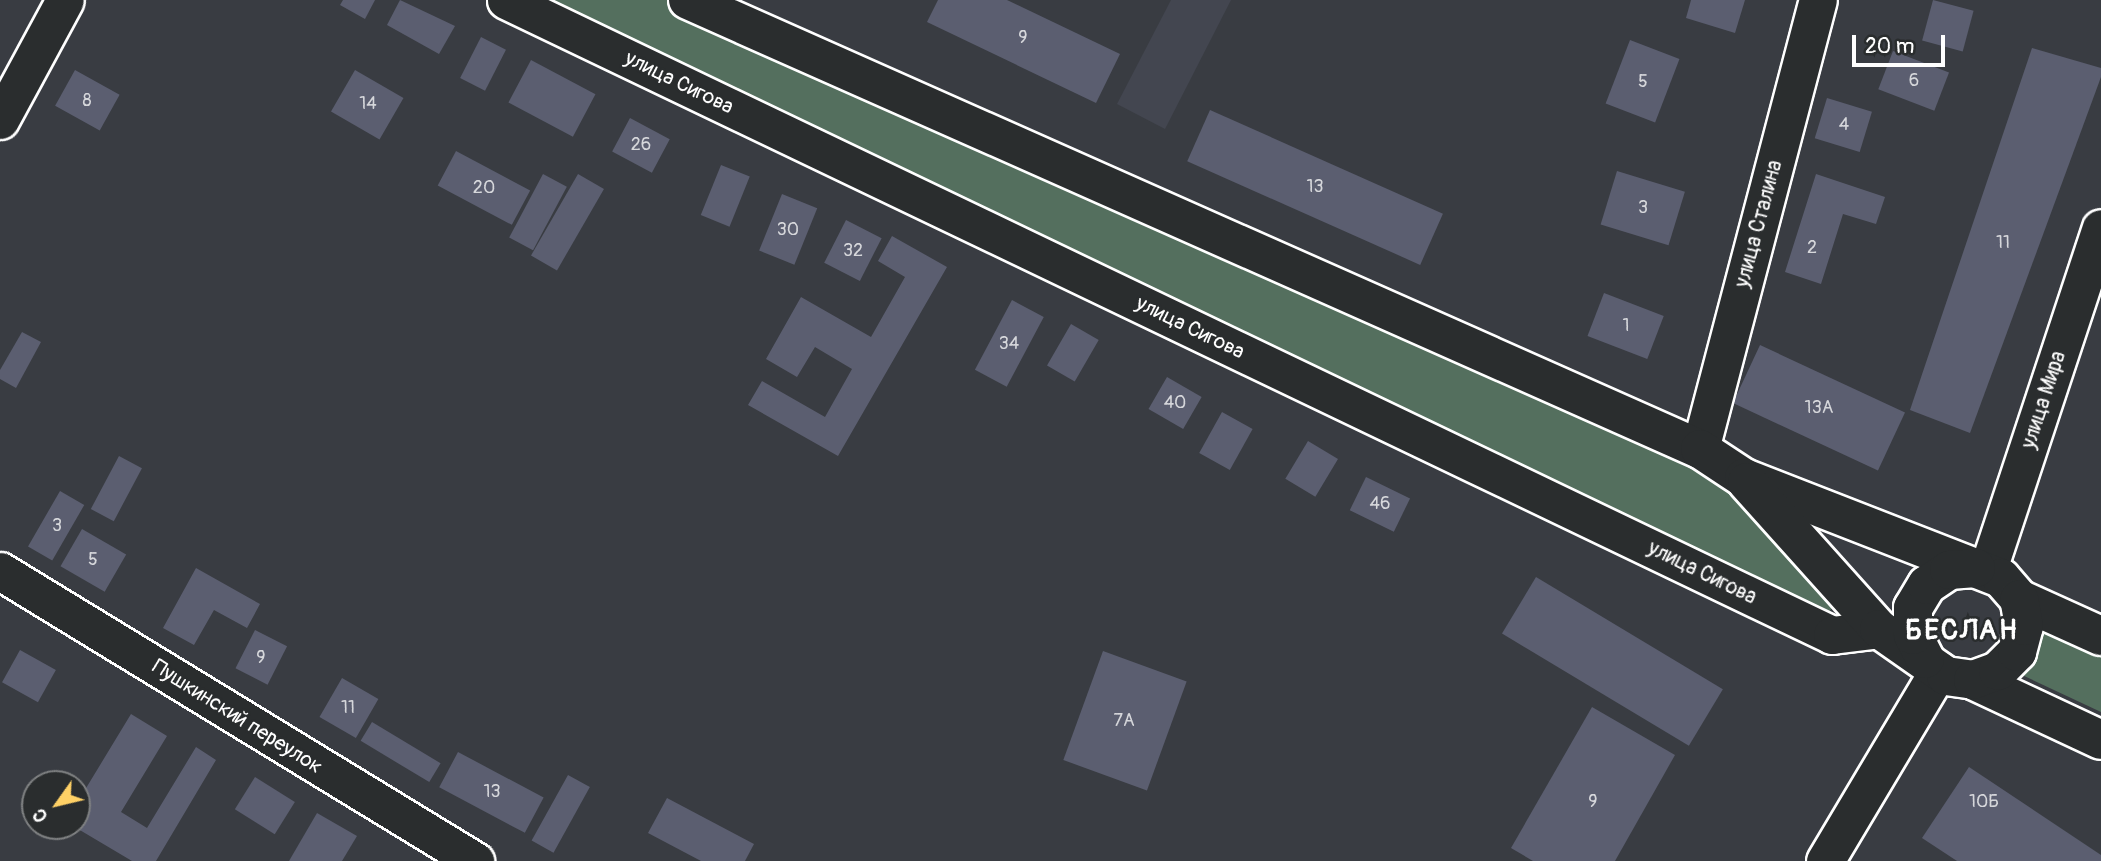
<!DOCTYPE html>
<html>
<head>
<meta charset="utf-8">
<style>
  body { margin:0 }
  #map { position:relative; width:2101px; height:861px; overflow:hidden; background:#393c42; font-family:Pangolin,sans-serif }
  div>[style] { position:absolute }
  .built>* { inset:0; background:#434650 }
  .green>* { inset:0; background:#546f5e }
  .building>* { inset:0; background:#5b5e70; transform-origin:0 0 }
  .roads { filter:drop-shadow(2px 0 #fff) drop-shadow(-2px 0 #fff) drop-shadow(0 2px #fff) drop-shadow(0 -2px #fff) }
  .minor>* { height:37px; margin:-18.5px; padding:0 18.5px; transform-origin:18.5px; border-radius:18.5px; background:#2a2d2e }
  .major>* { height:38px; margin:-19px; padding:0 19px; transform-origin:19px; border-radius:19px; background:#2a2d2e }
  span { translate:-50% -50%; white-space:nowrap; text-align:center; line-height:1.15; -webkit-text-stroke:5px #2a2d2e; paint-order:stroke }
  .number-label { font-size:18px; color:#d6d7db }
  .number-label span { -webkit-text-stroke-width:0 }
  .street-label { font-size:21px; color:#fff }
  .district-label { font-size:28px; color:#fff; font-weight:700; letter-spacing:2px }
  .north { position:absolute; left:21px; top:770px; width:70px; height:70px; box-sizing:border-box; background:#2a2d2e; border:2px solid #7f8182; border-radius:50%; rotate:236deg; font-size:19px; font-weight:700; line-height:28px; text-align:center; color:#fff }
  .north::after { content:''; display:block; margin:auto; width:24px; height:32px; background:#ffd166; clip-path:polygon(50% 0,100% 100%,50% 72%,0 100%) }
  .scale { position:absolute; left:1852px; top:35px; width:93px; height:32px; box-sizing:border-box; border:4px solid #fff; border-top:0; padding-left:9px; font-size:21px; line-height:24px; white-space:nowrap; color:#fff; -webkit-text-stroke:5px #2a2d2e; paint-order:stroke }
</style>
</head>
<body>
<div id="map">
  <div class="built">
    <i style="clip-path:polygon(1171px 0,1231px 0,1165px 129px,1117px 104px)"></i>
  </div>
  <div class="green">
    <i style="clip-path:polygon(528px 0,672px 0,1725px 484px,1835px 603px,1826px 617px)"></i>
    <i style="clip-path:polygon(2043px 627px,2101px 653px,2101px 712px,2022px 675px)"></i>
  </div>
  <div class="building">
    <i style="clip-path:polygon(343px 0,375px 0,365px 19px,340px 5px)"></i>
    <i style="clip-path:polygon(400px 0,455px 26px,439px 54px,387px 25px)"></i>
    <i style="clip-path:polygon(938px 0,1007px 0,1120px 54px,1096px 103px,927px 22px)"></i>
    <i style="clip-path:polygon(1691px 0,1745px 0,1735px 33px,1686px 18px)"></i>
    <i style="left:1933px;top:0;width:42px;height:42px;rotate:15deg"></i>
    <i style="left:481px;top:37px;width:28px;height:46px;rotate:27deg"></i>
    <i style="left:1630px;top:40px;width:53px;height:68px;rotate:21deg"></i>
    <i style="clip-path:polygon(2032px 48px,2101px 68px,2101px 77px,1970px 433px,1910px 410px)"></i>
    <i style="left:1893px;top:51px;width:60px;height:41px;rotate:21deg"></i>
    <i style="left:531px;top:60px;width:73px;height:48px;rotate:28deg"></i>
    <i style="left:75px;top:70px;width:51px;height:41px;rotate:29deg"></i>
    <i style="left:355px;top:70px;width:56px;height:48px;rotate:30deg"></i>
    <i style="left:1827px;top:98px;width:47px;height:42px;rotate:17deg"></i>
    <i style="left:1210px;top:110px;width:255px;height:56px;rotate:24deg"></i>
    <i style="left:630px;top:118px;width:45px;height:38px;rotate:28deg"></i>
    <i style="left:456px;top:151px;width:84px;height:39px;rotate:28deg"></i>
    <i style="left:721px;top:165px;width:31px;height:54px;rotate:22deg"></i>
    <i style="left:1617px;top:171px;width:71px;height:56px;rotate:17deg"></i>
    <i style="left:543px;top:174px;width:27px;height:72px;rotate:28deg"></i>
    <i style="left:578px;top:174px;width:30px;height:94px;rotate:30deg"></i>
    <i style="clip-path:polygon(1816px 174px,1885px 197px,1876px 224px,1843px 214px,1821px 284px,1785px 272px)"></i>
    <i style="left:782px;top:194px;width:38px;height:61px;rotate:22deg"></i>
    <i style="left:846px;top:220px;width:40px;height:48px;rotate:27deg"></i>
    <i style="clip-path:polygon(892px 236px,947px 267px,838px 456px,748px 405px,762px 381px,825px 417px,852px 369px,815px 347px,797px 377px,766px 359px,801px 297px,871px 337px,905px 277px,878px 261px)"></i>
    <i style="left:1604px;top:293px;width:64px;height:46px;rotate:21deg"></i>
    <i style="left:1012px;top:300px;width:36px;height:79px;rotate:28deg"></i>
    <i style="left:1071px;top:324px;width:32px;height:48px;rotate:30deg"></i>
    <i style="clip-path:polygon(22px 332px,41px 342px,16px 388px,0 379px,0 370px)"></i>
    <i style="left:1760px;top:345px;width:160px;height:64px;rotate:25deg"></i>
    <i style="left:1167px;top:377px;width:40px;height:37px;rotate:30deg"></i>
    <i style="left:1222px;top:412px;width:35px;height:47px;rotate:29deg"></i>
    <i style="left:1308px;top:441px;width:35px;height:44px;rotate:31deg"></i>
    <i style="left:119px;top:456px;width:26px;height:60px;rotate:28deg"></i>
    <i style="left:1366px;top:477px;width:49px;height:37px;rotate:26deg"></i>
    <i style="left:60px;top:491px;width:28px;height:64px;rotate:30deg"></i>
    <i style="left:82px;top:529px;width:51px;height:43px;rotate:30deg"></i>
    <i style="clip-path:polygon(196px 568px,260px 604px,247px 628px,214px 610px,194px 645px,163px 628px)"></i>
    <i style="left:1536px;top:577px;width:218px;height:66px;rotate:31deg"></i>
    <i style="left:255px;top:630px;width:36px;height:43px;rotate:27deg"></i>
    <i style="left:20px;top:650px;width:41px;height:37px;rotate:29deg"></i>
    <i style="left:1103px;top:651px;width:89px;height:116px;rotate:20deg"></i>
    <i style="left:342px;top:678px;width:42px;height:45px;rotate:30deg"></i>
    <i style="clip-path:polygon(1592px 707px,1675px 755px,1615px 861px,1533px 861px,1511px 848px)"></i>
    <i style="clip-path:polygon(131px 714px,167px 736px,121px 812px,147px 828px,196px 747px,216px 760px,156px 861px,132px 861px,73px 826px,77px 826px,77px 803px)"></i>
    <i style="left:372px;top:722px;width:80px;height:22px;rotate:31deg"></i>
    <i style="left:458px;top:752px;width:97px;height:40px;rotate:28deg"></i>
    <i style="clip-path:polygon(1969px 767px,2101px 855px,2101px 861px,1957px 861px,1922px 838px)"></i>
    <i style="left:568px;top:775px;width:25px;height:75px;rotate:29deg"></i>
    <i style="left:255px;top:777px;width:47px;height:38px;rotate:32deg"></i>
    <i style="clip-path:polygon(667px 798px,754px 844px,745px 861px,701px 861px,648px 833px)"></i>
    <i style="clip-path:polygon(317px 813px,357px 836px,342px 861px,289px 861px)"></i>
  </div>
  <div class="roads">
    <div class="minor">
      <i style="left:506px;top:0;width:1470px;rotate:25.59deg"></i>
      <i style="left:1832px;top:635px;width:47px;rotate:-7.3deg"></i>
      <i style="left:0;top:120px;width:136px;rotate:-61.6deg"></i>
      <i style="left:1700px;top:449px;width:464px;rotate:-75.3deg"></i>
      <i style="left:0;top:571px;width:557px;rotate:31.41deg"></i>
      <i style="left:1987px;top:572px;width:362px;rotate:-71.7deg"></i>
      <i style="left:1825px;top:861px;width:222px;rotate:-59.2deg"></i>
    </div>
    <div class="major">
      <i style="left:688px;top:0;width:1107px;rotate:23.93deg"></i>
      <i style="left:1700px;top:449px;width:53px;rotate:33.4deg"></i>
      <i style="left:1744px;top:478px;width:276px;rotate:21.3deg"></i>
      <i style="left:2001px;top:578px;width:28px;rotate:49deg"></i>
      <i style="left:2019px;top:599px;width:90px;rotate:24.3deg"></i>
      <i style="left:1747px;top:482px;width:198px;rotate:48.1deg"></i>
      <i style="left:1879px;top:629px;width:82px;rotate:35deg"></i>
      <i style="left:1946px;top:676px;width:27px;rotate:8deg"></i>
      <i style="left:1973px;top:680px;width:141px;rotate:25.1deg"></i>
      <i style="left:1925px;top:659px;width:27px;rotate:-117deg"></i>
      <i style="left:1913px;top:635px;width:27px;rotate:-90deg"></i>
      <i style="left:1913px;top:608px;width:27px;rotate:-59deg"></i>
      <i style="left:1927px;top:585px;width:27px;rotate:-34deg"></i>
      <i style="left:1949px;top:570px;width:27px;rotate:-4deg"></i>
      <i style="left:1973px;top:680px;width:27px;rotate:-20deg"></i>
      <i style="left:1998px;top:671px;width:27px;rotate:-45deg"></i>
      <i style="left:2017px;top:652px;width:27px;rotate:-75deg"></i>
      <i style="left:2024px;top:626px;width:27px;rotate:-100deg"></i>
    </div>
  </div>
  <div class="number-label">
    <span style="left:1023px;top:38px">9</span>
    <span style="left:1914px;top:81px">6</span>
    <span style="left:1643px;top:82px">5</span>
    <span style="left:87px;top:101px">8</span>
    <span style="left:368px;top:104px">14</span>
    <span style="left:1844px;top:125px">4</span>
    <span style="left:641px;top:145px">26</span>
    <span style="left:1315px;top:187px">13</span>
    <span style="left:484px;top:188px">20</span>
    <span style="left:1643px;top:208px">3</span>
    <span style="left:788px;top:230px">30</span>
    <span style="left:2003px;top:243px">11</span>
    <span style="left:1812px;top:248px">2</span>
    <span style="left:853px;top:251px">32</span>
    <span style="left:1626px;top:326px">1</span>
    <span style="left:1009px;top:344px">34</span>
    <span style="left:1175px;top:403px">40</span>
    <span style="left:1819px;top:408px">13А</span>
    <span style="left:1380px;top:504px">46</span>
    <span style="left:57px;top:526px">3</span>
    <span style="left:93px;top:560px">5</span>
    <span style="left:261px;top:658px">9</span>
    <span style="left:348px;top:708px">11</span>
    <span style="left:1124px;top:721px">7А</span>
    <span style="left:492px;top:792px">13</span>
    <span style="left:1593px;top:802px">9</span>
    <span style="left:1984px;top:802px">10Б</span>
  </div>
  <div class="street-label">
    <span style="left:679px;top:83px;rotate:26deg">улица Сигова</span>
    <span style="left:1759px;top:224px;rotate:-75deg">улица Сталина</span>
    <span style="left:1190px;top:328px;rotate:26deg">улица Сигова</span>
    <span style="left:2044px;top:400px;rotate:-72deg">улица Мира</span>
    <span style="left:1702px;top:573px;rotate:26deg">улица Сигова</span>
    <span style="left:237px;top:717px;rotate:32deg">Пушкинский переулок</span>
  </div>
  <div class="district-label">
    <span style="left:1962px;top:631px">БЕСЛАН</span>
  </div>
  <div class="north">С</div>
  <div class="scale">20 m</div>
</div>
</body>
</html>
